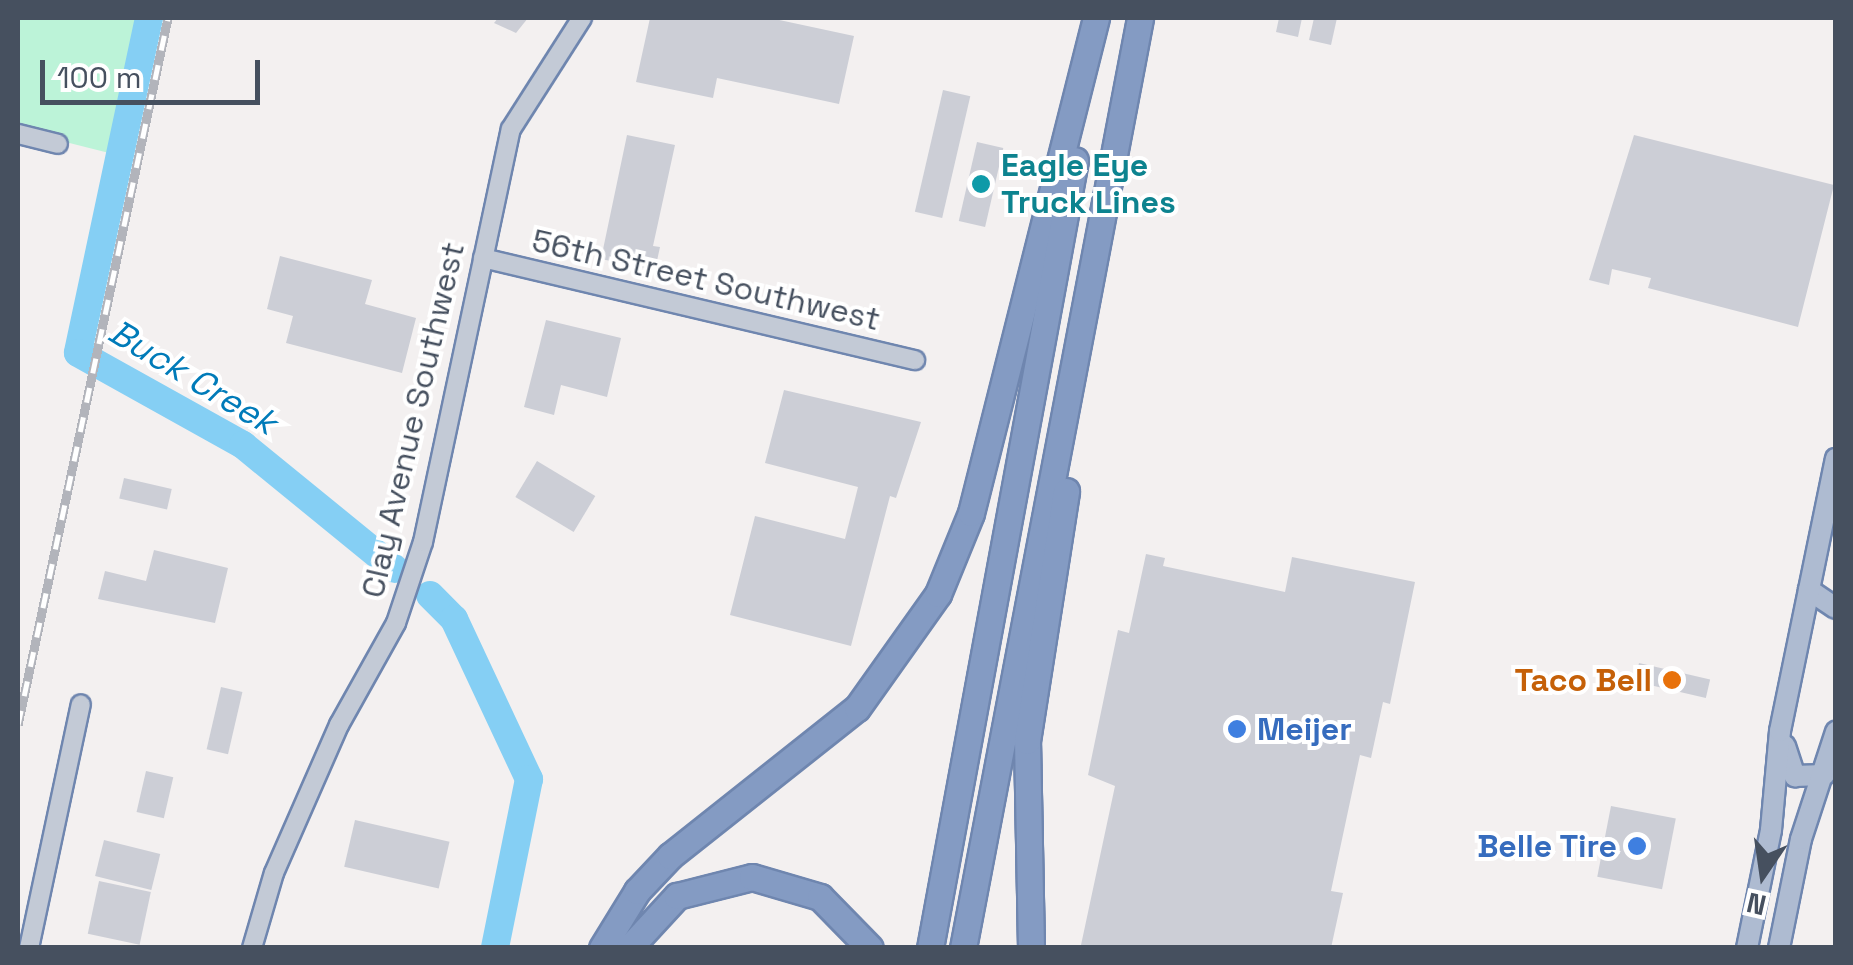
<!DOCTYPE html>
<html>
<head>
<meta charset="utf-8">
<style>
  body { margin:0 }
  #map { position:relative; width:1853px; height:965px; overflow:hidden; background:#f3f0f0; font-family:"Space Grotesk",sans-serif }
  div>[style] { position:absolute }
  .green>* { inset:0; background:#bcf3d8 }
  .river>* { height:28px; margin:-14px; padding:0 14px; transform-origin:14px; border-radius:14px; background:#85cff4 }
  .building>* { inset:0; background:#ccced6; transform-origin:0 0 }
  .roads { filter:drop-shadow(2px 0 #6f86af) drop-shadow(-2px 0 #6f86af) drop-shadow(0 2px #6f86af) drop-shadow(0 -2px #6f86af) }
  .minor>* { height:18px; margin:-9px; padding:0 9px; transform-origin:9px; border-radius:9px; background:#c3cad6 }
  .major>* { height:20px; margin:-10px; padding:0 10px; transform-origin:10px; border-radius:10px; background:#aebbd1 }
  .highway>* { height:25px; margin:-12.5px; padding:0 12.5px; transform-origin:12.5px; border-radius:12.5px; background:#849bc3 }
  .rail>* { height:9px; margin-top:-4.5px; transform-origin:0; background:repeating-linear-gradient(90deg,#fff 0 15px,#b2b4bb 0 30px); box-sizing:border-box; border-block:2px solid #b2b4bb }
  .dots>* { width:28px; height:28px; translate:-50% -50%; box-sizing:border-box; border:5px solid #fff; border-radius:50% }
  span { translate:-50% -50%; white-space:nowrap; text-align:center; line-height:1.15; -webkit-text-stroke:8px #fff; paint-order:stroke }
  .culture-label { font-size:32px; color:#0d838f; font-weight:700 }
  .left { translate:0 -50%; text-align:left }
  .street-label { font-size:32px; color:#46505f }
  .food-label { font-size:32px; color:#c56008; font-weight:700 }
  .right { translate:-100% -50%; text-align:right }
  .shop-label { font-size:32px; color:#366cbe; font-weight:700 }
  .water-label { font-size:35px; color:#007bb9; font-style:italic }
  .frame { position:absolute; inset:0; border:20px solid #46505f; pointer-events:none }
  .north { position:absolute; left:1713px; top:825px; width:100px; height:100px; -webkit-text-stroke:8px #fff; paint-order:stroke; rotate:193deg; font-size:28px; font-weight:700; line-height:40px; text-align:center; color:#46505f }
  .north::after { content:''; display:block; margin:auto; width:35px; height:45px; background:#46505f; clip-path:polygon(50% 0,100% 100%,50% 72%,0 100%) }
  .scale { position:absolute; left:40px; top:60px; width:220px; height:45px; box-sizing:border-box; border:5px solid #46505f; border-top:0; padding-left:12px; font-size:30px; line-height:35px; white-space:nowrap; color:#46505f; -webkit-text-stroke:8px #fff; paint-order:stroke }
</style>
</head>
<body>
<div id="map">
  <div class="green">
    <i style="clip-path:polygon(18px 18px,147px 18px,117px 155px,18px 130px)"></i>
  </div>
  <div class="river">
    <i style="left:149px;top:18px;width:342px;rotate:102deg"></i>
    <i style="left:78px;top:353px;width:189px;rotate:29.1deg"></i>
    <i style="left:243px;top:445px;width:196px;rotate:39.2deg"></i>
    <i style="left:430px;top:595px;width:34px;rotate:45deg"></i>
    <i style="left:454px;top:619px;width:177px;rotate:64.9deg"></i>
    <i style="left:529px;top:779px;width:172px;rotate:101.4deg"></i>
  </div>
  <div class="building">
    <i style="clip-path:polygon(498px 18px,528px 18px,516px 33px,494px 23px)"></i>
    <i style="clip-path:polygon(650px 18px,770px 18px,854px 36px,839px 104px,717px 78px,713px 98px,636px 82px)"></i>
    <i style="clip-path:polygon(1279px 18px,1302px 18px,1298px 37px,1276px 32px)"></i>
    <i style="clip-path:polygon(1314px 18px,1337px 18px,1331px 45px,1309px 40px)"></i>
    <i style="left:943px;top:90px;width:28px;height:125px;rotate:13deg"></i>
    <i style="clip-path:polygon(627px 135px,675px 145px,653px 246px,660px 247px,655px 270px,601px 259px)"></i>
    <i style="clip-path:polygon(1634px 135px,1834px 185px,1798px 327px,1648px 288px,1651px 278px,1612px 269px,1609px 285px,1589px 280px)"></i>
    <i style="left:977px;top:142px;width:27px;height:81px;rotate:13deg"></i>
    <i style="clip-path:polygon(280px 256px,372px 280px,365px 304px,416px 318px,402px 373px,286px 343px,293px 316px,267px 309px)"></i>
    <i style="clip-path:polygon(546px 320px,621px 338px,607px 397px,561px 385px,554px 415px,524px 407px)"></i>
    <i style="clip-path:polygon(784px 390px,921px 422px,896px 498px,890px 496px,851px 646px,730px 615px,755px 516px,845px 539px,858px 487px,765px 463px)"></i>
    <i style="left:537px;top:461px;width:68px;height:42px;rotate:31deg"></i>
    <i style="left:124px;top:478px;width:49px;height:21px;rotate:13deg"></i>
    <i style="clip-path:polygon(154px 550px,228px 568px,215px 623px,98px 599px,105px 571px,146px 581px)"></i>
    <i style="clip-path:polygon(1146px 554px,1165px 558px,1163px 566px,1285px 592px,1292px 557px,1415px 582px,1390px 704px,1383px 702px,1371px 758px,1360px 755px,1331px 891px,1343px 893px,1331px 948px,1081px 945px,1115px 786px,1088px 775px,1118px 630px,1129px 633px)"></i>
    <i style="left:1639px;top:663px;width:73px;height:19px;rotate:13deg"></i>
    <i style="left:221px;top:687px;width:22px;height:64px;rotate:13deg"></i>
    <i style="left:146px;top:771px;width:28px;height:42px;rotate:13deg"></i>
    <i style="left:1611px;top:806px;width:66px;height:72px;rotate:11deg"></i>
    <i style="left:355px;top:820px;width:97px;height:48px;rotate:13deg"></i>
    <i style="left:104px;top:840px;width:58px;height:37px;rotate:14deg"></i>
    <i style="left:99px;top:881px;width:53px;height:54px;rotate:12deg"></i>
  </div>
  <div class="roads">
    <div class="minor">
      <i style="left:18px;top:134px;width:41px;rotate:14deg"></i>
      <i style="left:483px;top:258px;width:444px;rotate:13.3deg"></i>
      <i style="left:29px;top:948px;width:249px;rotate:-78deg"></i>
      <i style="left:252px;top:948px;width:78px;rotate:-73.7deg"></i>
      <i style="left:274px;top:873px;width:162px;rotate:-66.3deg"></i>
      <i style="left:339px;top:725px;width:117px;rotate:-60.8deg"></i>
      <i style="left:396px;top:623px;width:85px;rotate:-71.6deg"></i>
      <i style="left:423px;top:542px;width:422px;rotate:-78deg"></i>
      <i style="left:511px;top:129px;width:132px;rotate:-57.4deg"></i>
    </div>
    <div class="major">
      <i style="left:1809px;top:590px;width:32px;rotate:34deg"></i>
      <i style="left:1785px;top:746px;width:32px;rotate:72deg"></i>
      <i style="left:1795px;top:776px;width:29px;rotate:-2deg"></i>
      <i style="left:1747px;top:948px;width:120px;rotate:-78.5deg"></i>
      <i style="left:1771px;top:830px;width:99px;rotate:-84.8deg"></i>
      <i style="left:1780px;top:731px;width:278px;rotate:-78.4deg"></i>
      <i style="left:1779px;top:948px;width:111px;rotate:-78.6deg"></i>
      <i style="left:1801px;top:839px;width:113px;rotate:-71.9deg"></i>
    </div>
    <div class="highway">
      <i style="left:602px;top:948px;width:67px;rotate:-58.4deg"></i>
      <i style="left:637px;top:891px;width:48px;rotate:-46.7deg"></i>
      <i style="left:670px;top:856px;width:238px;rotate:-38.4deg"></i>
      <i style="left:857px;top:708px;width:140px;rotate:-54.6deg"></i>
      <i style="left:938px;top:594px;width:87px;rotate:-67.8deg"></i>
      <i style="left:971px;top:513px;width:511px;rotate:-75.83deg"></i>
      <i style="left:629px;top:948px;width:71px;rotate:-47.3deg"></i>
      <i style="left:677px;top:896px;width:77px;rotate:-14.2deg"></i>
      <i style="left:752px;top:877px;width:71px;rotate:16.4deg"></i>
      <i style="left:820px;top:897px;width:71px;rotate:45.6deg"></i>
      <i style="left:930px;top:948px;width:801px;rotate:-79.57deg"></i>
      <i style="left:963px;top:948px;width:947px;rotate:-79.22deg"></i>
      <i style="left:1031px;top:948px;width:207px;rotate:-91.1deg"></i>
      <i style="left:1027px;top:741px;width:253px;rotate:-81.1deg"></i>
    </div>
  </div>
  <div class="rail">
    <i style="left:18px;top:725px;width:723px;rotate:-78.02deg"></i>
  </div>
  <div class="dots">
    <i style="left:981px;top:184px;background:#0f9aa8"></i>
    <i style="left:1672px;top:680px;background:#e8710a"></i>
    <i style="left:1237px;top:729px;background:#3f7fe0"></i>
    <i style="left:1637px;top:846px;background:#3f7fe0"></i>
  </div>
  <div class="culture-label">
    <span class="left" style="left:1001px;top:184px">Eagle Eye<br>Truck Lines</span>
  </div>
  <div class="street-label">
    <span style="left:706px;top:280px;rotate:13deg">56th Street Southwest</span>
    <span style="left:413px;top:420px;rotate:-77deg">Clay Avenue Southwest</span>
  </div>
  <div class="food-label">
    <span class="right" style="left:1652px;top:680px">Taco Bell</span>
  </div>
  <div class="shop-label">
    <span class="left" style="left:1257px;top:729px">Meijer</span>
    <span class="right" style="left:1617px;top:846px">Belle Tire</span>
  </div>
  <div class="water-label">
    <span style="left:193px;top:377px;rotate:31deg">Buck Creek</span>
  </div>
  <div class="frame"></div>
  <div class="north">N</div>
  <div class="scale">100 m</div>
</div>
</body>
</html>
